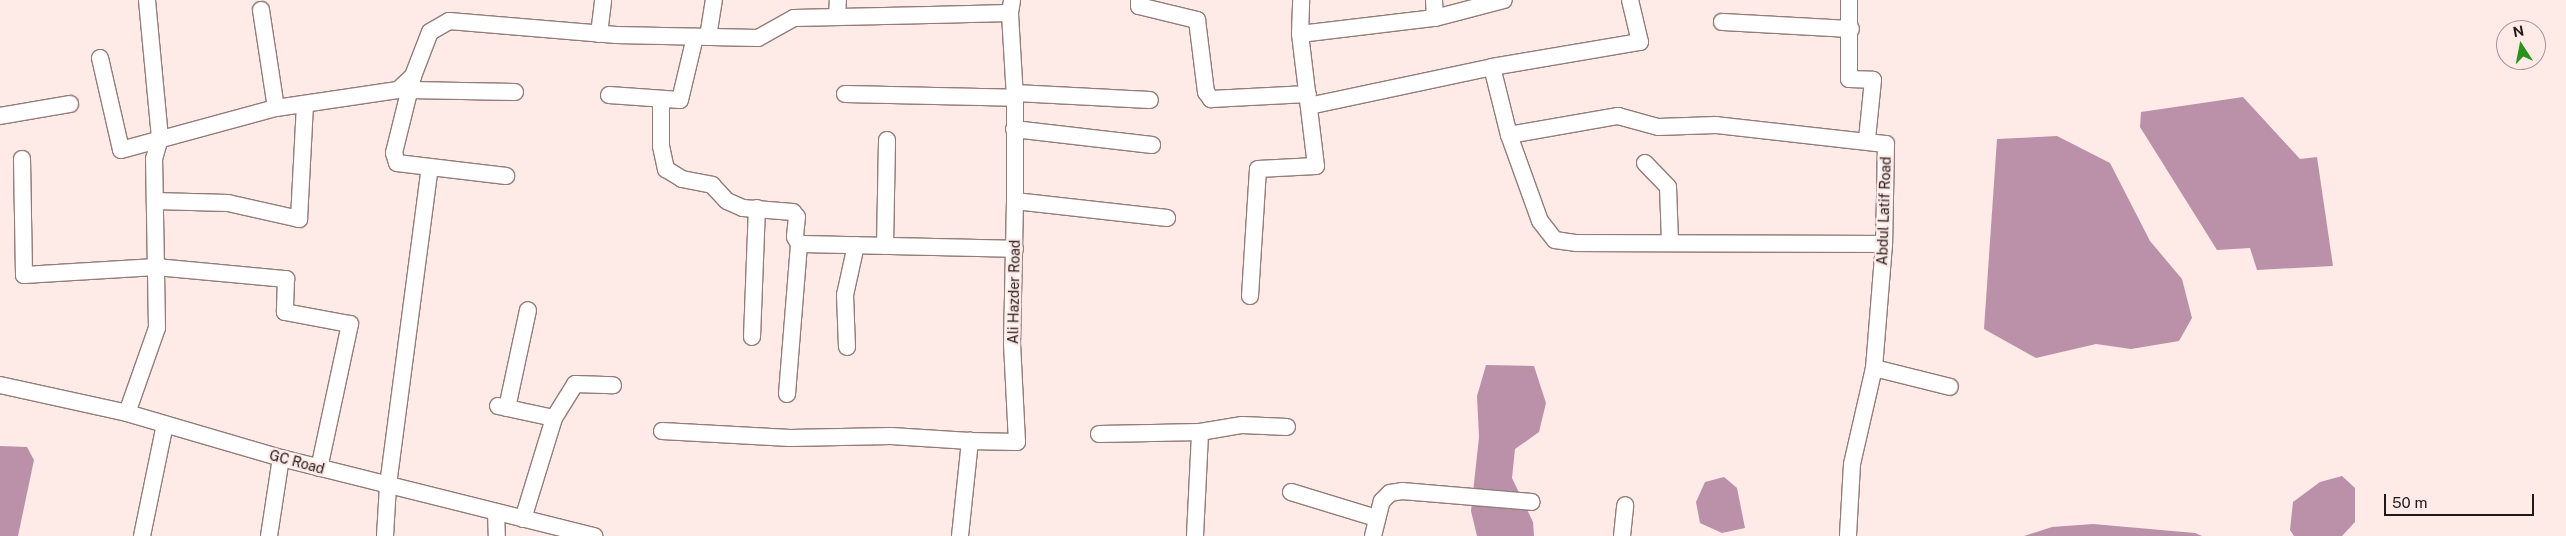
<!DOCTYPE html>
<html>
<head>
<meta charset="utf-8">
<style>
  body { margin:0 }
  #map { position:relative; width:2566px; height:536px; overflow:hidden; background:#feeae7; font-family:"Public Sans",sans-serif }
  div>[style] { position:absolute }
  .water>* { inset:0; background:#bb91aa }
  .roads { filter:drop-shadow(1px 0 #927d79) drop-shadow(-1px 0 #927d79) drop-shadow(0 1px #927d79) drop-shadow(0 -1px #927d79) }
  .street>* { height:16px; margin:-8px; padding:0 8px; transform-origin:8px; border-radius:8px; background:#fff }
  span { translate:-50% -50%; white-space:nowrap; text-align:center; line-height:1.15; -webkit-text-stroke:4.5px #feeae7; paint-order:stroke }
  .street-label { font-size:14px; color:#211918 }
  .north { position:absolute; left:2496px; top:20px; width:50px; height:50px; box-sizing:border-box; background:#feeae7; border:1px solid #a69694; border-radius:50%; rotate:349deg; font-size:14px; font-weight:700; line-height:20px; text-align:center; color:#211918 }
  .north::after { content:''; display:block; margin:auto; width:18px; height:22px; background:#28941c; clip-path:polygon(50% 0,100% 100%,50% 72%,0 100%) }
  .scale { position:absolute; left:2384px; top:494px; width:150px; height:22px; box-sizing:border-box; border:2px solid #211918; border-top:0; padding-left:6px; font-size:15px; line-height:18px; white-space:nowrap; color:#211918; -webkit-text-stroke:4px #feeae7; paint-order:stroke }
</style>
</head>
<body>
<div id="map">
  <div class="water">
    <i style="clip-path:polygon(2243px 97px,2300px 159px,2317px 157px,2333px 266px,2257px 270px,2250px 248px,2217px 250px,2140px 127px,2141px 112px)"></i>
    <i style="clip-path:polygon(2057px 136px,2110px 163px,2150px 241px,2182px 279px,2192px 318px,2179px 341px,2131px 349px,2096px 344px,2036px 358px,1984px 329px,1997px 139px)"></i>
    <i style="clip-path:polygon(1486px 365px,1534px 366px,1546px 403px,1539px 432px,1515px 449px,1512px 478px,1533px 522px,1534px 536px,1477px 536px,1471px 511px,1479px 437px,1477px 396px)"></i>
    <i style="clip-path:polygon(0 446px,27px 447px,34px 460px,18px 536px,0 536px)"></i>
    <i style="clip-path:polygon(2342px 476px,2355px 488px,2355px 522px,2342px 536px,2294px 536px,2290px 530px,2293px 502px,2320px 482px)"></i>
    <i style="clip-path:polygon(1724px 477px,1737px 488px,1745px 528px,1722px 533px,1700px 523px,1696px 502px,1705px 482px)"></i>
    <i style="clip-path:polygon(2093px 524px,2195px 533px,2202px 536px,2024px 536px,2052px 527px)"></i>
  </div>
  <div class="roads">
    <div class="street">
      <i style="left:1139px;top:0;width:6px;rotate:90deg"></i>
      <i style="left:1139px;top:6px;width:60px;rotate:13.6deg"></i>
      <i style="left:1197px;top:20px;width:73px;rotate:82.9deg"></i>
      <i style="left:1206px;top:92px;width:9px;rotate:54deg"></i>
      <i style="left:1211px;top:99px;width:97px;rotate:-3deg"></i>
      <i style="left:1434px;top:0;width:18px;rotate:87deg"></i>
      <i style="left:1849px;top:0;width:79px;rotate:90deg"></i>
      <i style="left:1849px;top:79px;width:24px;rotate:2deg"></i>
      <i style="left:1873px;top:80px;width:59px;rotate:95.8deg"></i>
      <i style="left:261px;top:10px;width:99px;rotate:81.3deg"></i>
      <i style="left:837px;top:17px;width:17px;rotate:-87deg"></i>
      <i style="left:1722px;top:22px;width:129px;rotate:3.1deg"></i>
      <i style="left:599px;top:34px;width:34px;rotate:-83deg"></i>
      <i style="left:1300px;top:34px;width:136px;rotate:-6.8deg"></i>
      <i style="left:1435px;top:18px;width:71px;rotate:-14.6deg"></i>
      <i style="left:708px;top:37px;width:37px;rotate:-81deg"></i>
      <i style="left:100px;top:58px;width:94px;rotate:77.1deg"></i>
      <i style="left:121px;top:150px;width:161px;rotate:-15.2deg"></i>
      <i style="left:276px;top:108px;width:123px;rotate:-8.4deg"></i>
      <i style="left:398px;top:90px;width:21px;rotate:-43deg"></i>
      <i style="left:413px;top:76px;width:47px;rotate:-68.9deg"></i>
      <i style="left:430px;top:32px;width:22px;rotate:-30deg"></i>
      <i style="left:449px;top:21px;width:168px;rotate:4.8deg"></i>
      <i style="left:616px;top:35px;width:142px;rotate:1.2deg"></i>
      <i style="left:758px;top:38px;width:41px;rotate:-29.1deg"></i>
      <i style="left:794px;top:18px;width:216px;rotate:-1.3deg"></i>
      <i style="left:1492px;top:67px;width:70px;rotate:76deg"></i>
      <i style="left:1509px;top:135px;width:91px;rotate:70.2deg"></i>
      <i style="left:1540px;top:221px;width:24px;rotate:52deg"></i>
      <i style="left:1555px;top:240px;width:22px;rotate:8deg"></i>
      <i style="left:1577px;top:243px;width:307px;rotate:0.2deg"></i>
      <i style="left:413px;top:76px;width:79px;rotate:103.9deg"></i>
      <i style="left:394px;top:153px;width:10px;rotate:73deg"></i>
      <i style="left:397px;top:163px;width:110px;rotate:6.8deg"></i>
      <i style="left:409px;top:90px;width:106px;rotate:1.1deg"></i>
      <i style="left:1015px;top:93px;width:135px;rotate:3deg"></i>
      <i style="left:845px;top:94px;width:170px;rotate:1.3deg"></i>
      <i style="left:609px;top:95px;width:71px;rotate:4deg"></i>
      <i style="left:680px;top:100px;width:65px;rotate:-76.6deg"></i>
      <i style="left:661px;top:99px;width:47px;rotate:90deg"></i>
      <i style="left:661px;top:146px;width:24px;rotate:78deg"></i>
      <i style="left:666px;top:169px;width:19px;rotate:32deg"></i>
      <i style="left:682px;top:179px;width:31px;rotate:11deg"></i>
      <i style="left:712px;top:185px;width:22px;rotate:47deg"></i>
      <i style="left:727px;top:201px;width:17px;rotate:24deg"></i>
      <i style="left:743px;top:208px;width:50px;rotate:4.6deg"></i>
      <i style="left:793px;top:212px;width:6px;rotate:51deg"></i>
      <i style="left:797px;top:217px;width:20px;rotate:96deg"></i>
      <i style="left:795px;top:237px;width:8px;rotate:60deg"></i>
      <i style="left:799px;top:244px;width:216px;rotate:1.3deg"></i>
      <i style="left:1309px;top:106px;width:187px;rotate:-12deg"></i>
      <i style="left:1492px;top:67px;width:150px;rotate:-9.6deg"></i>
      <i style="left:1640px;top:42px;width:43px;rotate:-103.4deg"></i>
      <i style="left:0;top:116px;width:71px;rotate:-9.7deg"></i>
      <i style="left:1014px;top:129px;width:139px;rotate:6.6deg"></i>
      <i style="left:1509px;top:135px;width:111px;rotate:-9.9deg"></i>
      <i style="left:1618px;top:116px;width:41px;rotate:15.4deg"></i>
      <i style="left:1658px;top:127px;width:58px;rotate:-2deg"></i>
      <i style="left:1716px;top:125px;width:171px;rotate:6.4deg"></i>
      <i style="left:1886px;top:144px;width:100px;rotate:91.1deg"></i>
      <i style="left:1884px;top:244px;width:124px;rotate:94.6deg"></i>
      <i style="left:1874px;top:368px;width:98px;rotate:102.9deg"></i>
      <i style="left:1852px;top:464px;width:72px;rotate:93.2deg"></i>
      <i style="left:22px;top:159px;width:116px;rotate:89deg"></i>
      <i style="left:24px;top:275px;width:132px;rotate:-3.5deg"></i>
      <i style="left:156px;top:267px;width:131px;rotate:5.3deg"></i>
      <i style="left:286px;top:279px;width:33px;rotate:92deg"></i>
      <i style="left:285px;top:312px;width:66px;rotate:10.5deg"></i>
      <i style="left:350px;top:324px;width:147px;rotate:102.1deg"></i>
      <i style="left:1645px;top:163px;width:33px;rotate:46deg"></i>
      <i style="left:1668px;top:187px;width:54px;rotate:87.9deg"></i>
      <i style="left:155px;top:201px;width:73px;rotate:1.6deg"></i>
      <i style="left:228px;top:203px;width:73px;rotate:12.7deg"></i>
      <i style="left:299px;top:219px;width:115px;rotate:-87deg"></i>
      <i style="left:1015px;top:201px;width:153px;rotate:6.4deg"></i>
      <i style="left:885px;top:246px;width:106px;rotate:-88.9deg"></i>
      <i style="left:1250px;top:296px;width:127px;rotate:-86.4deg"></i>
      <i style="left:1258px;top:169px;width:58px;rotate:-3deg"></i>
      <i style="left:1316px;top:166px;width:133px;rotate:-96.9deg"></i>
      <i style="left:1300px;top:34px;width:34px;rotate:-88deg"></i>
      <i style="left:752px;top:337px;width:129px;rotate:-87.8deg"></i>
      <i style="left:847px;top:347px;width:52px;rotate:-92.2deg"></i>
      <i style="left:845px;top:295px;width:51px;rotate:-77.6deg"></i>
      <i style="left:1874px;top:368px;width:78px;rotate:14deg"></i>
      <i style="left:0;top:385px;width:130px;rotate:12.4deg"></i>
      <i style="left:127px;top:413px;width:160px;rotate:16.3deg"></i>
      <i style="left:281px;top:458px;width:323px;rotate:14deg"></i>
      <i style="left:787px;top:394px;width:150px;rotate:-85.4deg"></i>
      <i style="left:498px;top:406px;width:57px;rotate:12.1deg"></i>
      <i style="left:507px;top:408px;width:100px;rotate:-77.9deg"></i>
      <i style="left:127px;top:413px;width:90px;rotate:-70.6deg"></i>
      <i style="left:157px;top:328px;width:169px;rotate:-91deg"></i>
      <i style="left:154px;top:159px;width:22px;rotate:-74deg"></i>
      <i style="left:160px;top:138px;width:139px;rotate:-95.4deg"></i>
      <i style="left:662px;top:431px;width:128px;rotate:3.1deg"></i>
      <i style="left:790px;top:438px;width:101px;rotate:-1.1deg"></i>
      <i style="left:891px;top:436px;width:79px;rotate:3.6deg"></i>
      <i style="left:1099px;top:434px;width:101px;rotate:-1.1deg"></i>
      <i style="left:1200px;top:432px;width:43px;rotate:-9.5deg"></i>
      <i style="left:1242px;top:425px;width:45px;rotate:2.5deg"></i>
      <i style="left:1291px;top:492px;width:89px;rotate:17deg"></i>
      <i style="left:496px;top:512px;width:24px;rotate:88deg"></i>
      <i style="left:523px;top:519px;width:106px;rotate:-72.9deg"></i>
      <i style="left:554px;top:418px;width:40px;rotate:-58deg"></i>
      <i style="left:575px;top:384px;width:38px;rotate:2deg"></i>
      <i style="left:142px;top:536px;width:114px;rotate:-78.4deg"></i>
      <i style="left:269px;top:536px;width:79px;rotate:-81.3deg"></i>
      <i style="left:385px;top:536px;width:51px;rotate:-86.6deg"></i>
      <i style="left:388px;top:485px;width:320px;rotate:-82.5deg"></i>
      <i style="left:960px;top:536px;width:96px;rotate:-84deg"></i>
      <i style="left:970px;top:441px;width:47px;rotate:1.2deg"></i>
      <i style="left:1017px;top:442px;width:98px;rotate:-92.9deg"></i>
      <i style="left:1012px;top:344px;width:143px;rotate:-88.8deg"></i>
      <i style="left:1015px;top:201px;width:103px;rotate:-90deg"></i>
      <i style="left:1015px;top:98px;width:85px;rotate:-93.4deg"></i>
      <i style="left:1010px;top:13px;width:13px;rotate:-81deg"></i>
      <i style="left:1195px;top:536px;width:104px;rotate:-87.2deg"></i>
      <i style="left:1373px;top:536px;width:36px;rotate:-76deg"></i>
      <i style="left:1382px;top:501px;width:11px;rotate:-45deg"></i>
      <i style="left:1390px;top:493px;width:12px;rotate:-9deg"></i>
      <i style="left:1402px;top:491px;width:130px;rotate:4.8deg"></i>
      <i style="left:1622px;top:536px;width:31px;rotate:-84deg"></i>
    </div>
  </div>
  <div class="street-label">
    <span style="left:1884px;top:211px;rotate:-88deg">Abdul Latif Road</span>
    <span style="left:1014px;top:292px;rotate:-89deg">Ali Hazder Road</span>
    <span style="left:297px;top:462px;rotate:15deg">GC Road</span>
  </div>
  <div class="north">N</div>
  <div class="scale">50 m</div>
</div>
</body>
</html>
